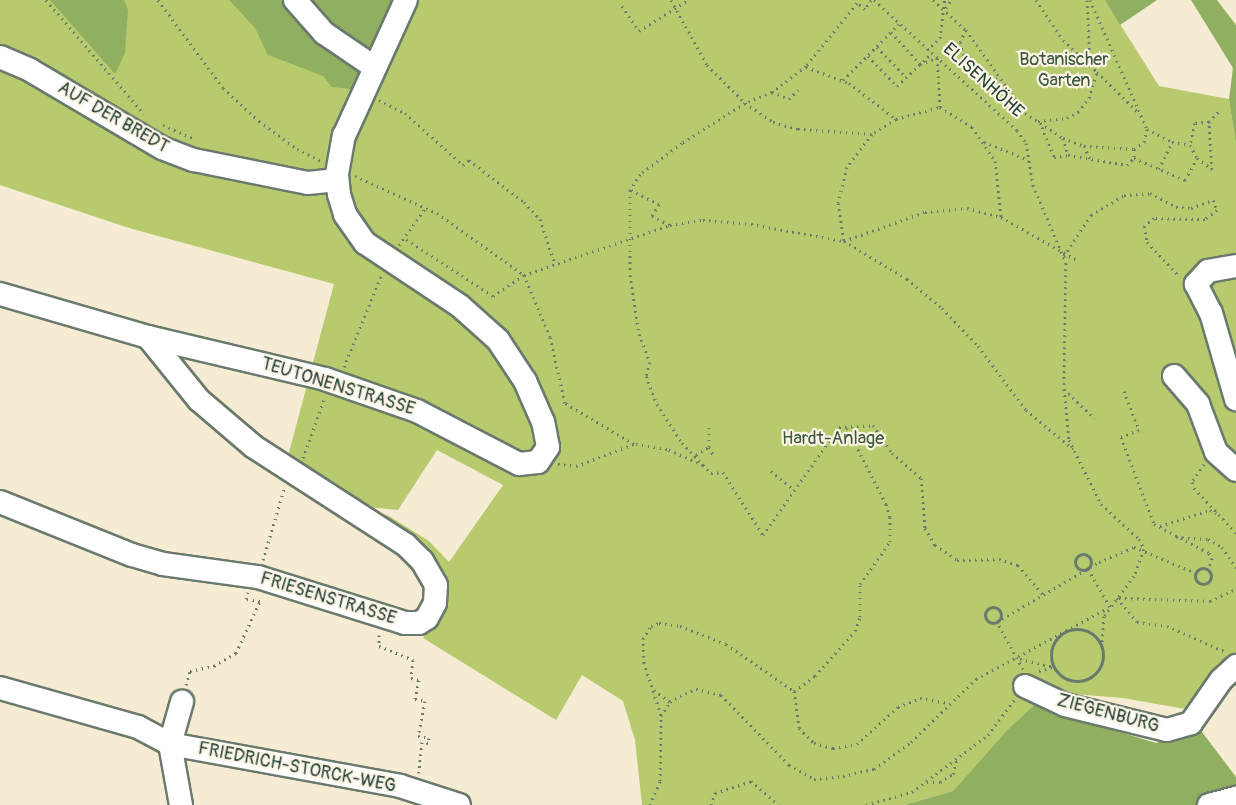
<!DOCTYPE html>
<html>
<head>
<meta charset="utf-8">
<style>
  body { margin:0 }
  #map { position:relative; width:1236px; height:805px; overflow:hidden; background:#f5ecd3; font-family:Pangolin,sans-serif }
  div>[style] { position:absolute }
  .green>* { inset:0; background:#b7cb6e }
  .forest>* { inset:0; background:#91af61 }
  .path>* { height:3px; margin-top:-1.5px; transform-origin:0; background:repeating-linear-gradient(90deg,#6a7a6c 0 1.5px,transparent 0 6px) }
  .path>.ring { margin:-1.5px; padding:0; box-sizing:content-box; background:none; border:3px solid #6a7a6c; border-radius:50% }
  .roads { filter:drop-shadow(2px 0 #6a7a6c) drop-shadow(-2px 0 #6a7a6c) drop-shadow(0 2px #6a7a6c) drop-shadow(0 -2px #6a7a6c) }
  .minor>* { height:22px; margin:-11px; padding:0 11px; transform-origin:11px; border-radius:11px; background:#fff }
  span { translate:-50% -50%; white-space:nowrap; text-align:center; line-height:1.15; -webkit-text-stroke:4.5px #fcf5e5; paint-order:stroke }
  .park-label { font-size:18px; color:#3d5940 }
  .street-label { font-size:18px; color:#1f3d34 }
</style>
</head>
<body>
<div id="map">
  <div class="green">
    <i style="clip-path:polygon(0 0,1105px 0,1159px 86px,1229px 99px,1236px 145px,1236px 656px,1191px 710px,1123px 698px,1049px 692px,1008px 729px,953px 791px,904px 805px,642px 805px,635px 740px,623px 701px,582px 675px,556px 720px,423px 638px,442px 612px,398px 527px,378px 513px,389px 516px,429px 541px,449px 562px,503px 485px,437px 450px,398px 510px,368px 507px,288px 456px,334px 284px,129px 228px,0 185px)"></i>
  </div>
  <div class="forest">
    <i style="clip-path:polygon(50px 0,124px 0,128px 10px,125px 53px,115px 74px)"></i>
    <i style="clip-path:polygon(229px 0,396px 0,351px 89px,332px 87px,323px 76px,268px 55px,255px 28px)"></i>
    <i style="clip-path:polygon(1105px 0,1157px 0,1120px 25px)"></i>
    <i style="clip-path:polygon(1191px 0,1217px 0,1236px 25px,1236px 145px,1229px 99px,1233px 68px)"></i>
    <i style="clip-path:polygon(1044px 696px,1070px 717px,1156px 743px,1199px 728px,1236px 777px,1236px 805px,904px 805px,953px 791px,1008px 729px)"></i>
  </div>
  <div class="path">
    <i style="left:46px;top:0;width:150px;rotate:49.3deg"></i>
    <i style="left:158px;top:0;width:109px;rotate:53.5deg"></i>
    <i style="left:223px;top:88px;width:49px;rotate:42.5deg"></i>
    <i style="left:259px;top:121px;width:47px;rotate:36.4deg"></i>
    <i style="left:297px;top:149px;width:28px;rotate:26deg"></i>
    <i style="left:671px;top:0;width:74px;rotate:61deg"></i>
    <i style="left:707px;top:65px;width:54px;rotate:45deg"></i>
    <i style="left:745px;top:103px;width:34px;rotate:34deg"></i>
    <i style="left:773px;top:122px;width:26px;rotate:16deg"></i>
    <i style="left:798px;top:129px;width:74px;rotate:3.9deg"></i>
    <i style="left:871px;top:0;width:11px;rotate:124deg"></i>
    <i style="left:865px;top:9px;width:10px;rotate:-143deg"></i>
    <i style="left:857px;top:3px;width:81px;rotate:129deg"></i>
    <i style="left:806px;top:66px;width:43px;rotate:142.6deg"></i>
    <i style="left:772px;top:92px;width:29px;rotate:158deg"></i>
    <i style="left:745px;top:103px;width:75px;rotate:147.6deg"></i>
    <i style="left:682px;top:143px;width:52px;rotate:143.6deg"></i>
    <i style="left:640px;top:174px;width:19px;rotate:122deg"></i>
    <i style="left:630px;top:190px;width:85px;rotate:90deg"></i>
    <i style="left:630px;top:275px;width:60px;rotate:81.3deg"></i>
    <i style="left:639px;top:334px;width:30px;rotate:69deg"></i>
    <i style="left:650px;top:362px;width:15px;rotate:106deg"></i>
    <i style="left:646px;top:376px;width:30px;rotate:69deg"></i>
    <i style="left:657px;top:404px;width:46px;rotate:57.3deg"></i>
    <i style="left:682px;top:443px;width:42px;rotate:46deg"></i>
    <i style="left:711px;top:473px;width:12px;rotate:-5deg"></i>
    <i style="left:723px;top:472px;width:75px;rotate:57.6deg"></i>
    <i style="left:763px;top:535px;width:132px;rotate:-54.9deg"></i>
    <i style="left:839px;top:427px;width:34px;rotate:-3deg"></i>
    <i style="left:873px;top:425px;width:34px;rotate:56deg"></i>
    <i style="left:892px;top:453px;width:38px;rotate:41deg"></i>
    <i style="left:921px;top:478px;width:50px;rotate:85.4deg"></i>
    <i style="left:925px;top:528px;width:20px;rotate:60deg"></i>
    <i style="left:935px;top:545px;width:27px;rotate:34deg"></i>
    <i style="left:957px;top:560px;width:42px;rotate:-1.4deg"></i>
    <i style="left:999px;top:559px;width:20px;rotate:18deg"></i>
    <i style="left:1018px;top:565px;width:39px;rotate:50deg"></i>
    <i style="left:874px;top:0;width:193px;rotate:42.3deg"></i>
    <i style="left:1017px;top:130px;width:16px;rotate:55deg"></i>
    <i style="left:1026px;top:143px;width:43px;rotate:80.5deg"></i>
    <i style="left:1033px;top:185px;width:85px;rotate:67.1deg"></i>
    <i style="left:1066px;top:263px;width:126px;rotate:90.9deg"></i>
    <i style="left:1064px;top:389px;width:51px;rotate:84.4deg"></i>
    <i style="left:1069px;top:440px;width:72px;rotate:63.4deg"></i>
    <i style="left:1101px;top:504px;width:52px;rotate:42.6deg"></i>
    <i style="left:1139px;top:539px;width:11px;rotate:63deg"></i>
    <i style="left:1144px;top:549px;width:29px;rotate:110deg"></i>
    <i style="left:1134px;top:576px;width:50px;rotate:126.9deg"></i>
    <i style="left:1104px;top:616px;width:30px;rotate:94deg"></i>
    <i style="left:933px;top:0;width:45px;rotate:42.3deg"></i>
    <i style="left:966px;top:30px;width:102px;rotate:54.6deg"></i>
    <i style="left:1025px;top:113px;width:45px;rotate:33.3deg"></i>
    <i style="left:1063px;top:138px;width:22px;rotate:21deg"></i>
    <i style="left:1084px;top:146px;width:50px;rotate:3.4deg"></i>
    <i style="left:1134px;top:149px;width:12px;rotate:-35deg"></i>
    <i style="left:1144px;top:142px;width:13px;rotate:-77deg"></i>
    <i style="left:1036px;top:0;width:48px;rotate:56deg"></i>
    <i style="left:1063px;top:40px;width:37px;rotate:43deg"></i>
    <i style="left:1087px;top:0;width:65px;rotate:87.4deg"></i>
    <i style="left:1090px;top:65px;width:10px;rotate:45deg"></i>
    <i style="left:1090px;top:0;width:141px;rotate:66.2deg"></i>
    <i style="left:1147px;top:129px;width:28px;rotate:27deg"></i>
    <i style="left:1172px;top:142px;width:18px;rotate:9deg"></i>
    <i style="left:622px;top:6px;width:30px;rotate:56deg"></i>
    <i style="left:639px;top:31px;width:58px;rotate:-32.3deg"></i>
    <i style="left:946px;top:8px;width:9px;rotate:-58deg"></i>
    <i style="left:966px;top:30px;width:13px;rotate:117deg"></i>
    <i style="left:960px;top:42px;width:12px;rotate:76deg"></i>
    <i style="left:963px;top:54px;width:35px;rotate:40deg"></i>
    <i style="left:990px;top:77px;width:8px;rotate:14deg"></i>
    <i style="left:891px;top:32px;width:43px;rotate:47.8deg"></i>
    <i style="left:920px;top:64px;width:18px;rotate:-19deg"></i>
    <i style="left:937px;top:58px;width:49px;rotate:86.5deg"></i>
    <i style="left:940px;top:107px;width:38px;rotate:32deg"></i>
    <i style="left:972px;top:127px;width:41px;rotate:55.9deg"></i>
    <i style="left:995px;top:161px;width:56px;rotate:83.9deg"></i>
    <i style="left:877px;top:47px;width:42px;rotate:46deg"></i>
    <i style="left:927px;top:50px;width:18px;rotate:-43deg"></i>
    <i style="left:940px;top:38px;width:38px;rotate:-83deg"></i>
    <i style="left:868px;top:56px;width:42px;rotate:46deg"></i>
    <i style="left:897px;top:86px;width:48px;rotate:-43.3deg"></i>
    <i style="left:806px;top:67px;width:46px;rotate:20.4deg"></i>
    <i style="left:849px;top:83px;width:59px;rotate:37.5deg"></i>
    <i style="left:896px;top:119px;width:28px;rotate:148deg"></i>
    <i style="left:872px;top:134px;width:41px;rotate:127.1deg"></i>
    <i style="left:847px;top:167px;width:37px;rotate:104deg"></i>
    <i style="left:838px;top:203px;width:38px;rotate:81deg"></i>
    <i style="left:843px;top:80px;width:79px;rotate:-45deg"></i>
    <i style="left:772px;top:92px;width:18px;rotate:22deg"></i>
    <i style="left:789px;top:99px;width:13px;rotate:-45deg"></i>
    <i style="left:379px;top:100px;width:29px;rotate:27deg"></i>
    <i style="left:405px;top:113px;width:78px;rotate:41.9deg"></i>
    <i style="left:463px;top:165px;width:8px;rotate:-40deg"></i>
    <i style="left:469px;top:160px;width:69px;rotate:37.4deg"></i>
    <i style="left:524px;top:202px;width:23px;rotate:47deg"></i>
    <i style="left:540px;top:219px;width:48px;rotate:71.9deg"></i>
    <i style="left:896px;top:119px;width:46px;rotate:-15.3deg"></i>
    <i style="left:1038px;top:121px;width:29px;rotate:-6deg"></i>
    <i style="left:1067px;top:118px;width:13px;rotate:-29deg"></i>
    <i style="left:1078px;top:112px;width:18px;rotate:-52deg"></i>
    <i style="left:1089px;top:98px;width:27px;rotate:-73deg"></i>
    <i style="left:1097px;top:72px;width:57px;rotate:44.3deg"></i>
    <i style="left:1209px;top:122px;width:14px;rotate:176deg"></i>
    <i style="left:1195px;top:123px;width:23px;rotate:103deg"></i>
    <i style="left:1190px;top:145px;width:15px;rotate:62deg"></i>
    <i style="left:1197px;top:158px;width:19px;rotate:36deg"></i>
    <i style="left:163px;top:125px;width:35px;rotate:24deg"></i>
    <i style="left:1042px;top:127px;width:32px;rotate:68deg"></i>
    <i style="left:1054px;top:157px;width:14px;rotate:-8deg"></i>
    <i style="left:1063px;top:138px;width:18px;rotate:74deg"></i>
    <i style="left:1068px;top:155px;width:60px;rotate:9.6deg"></i>
    <i style="left:1127px;top:165px;width:10px;rotate:-45deg"></i>
    <i style="left:984px;top:142px;width:48px;rotate:21.8deg"></i>
    <i style="left:1084px;top:146px;width:14px;rotate:65deg"></i>
    <i style="left:1134px;top:149px;width:9px;rotate:90deg"></i>
    <i style="left:1134px;top:158px;width:56px;rotate:23.3deg"></i>
    <i style="left:1185px;top:180px;width:25px;rotate:-61deg"></i>
    <i style="left:1159px;top:169px;width:30px;rotate:-64deg"></i>
    <i style="left:1212px;top:169px;width:47px;rotate:-93.7deg"></i>
    <i style="left:1209px;top:122px;width:15px;rotate:-48deg"></i>
    <i style="left:355px;top:176px;width:90px;rotate:24.3deg"></i>
    <i style="left:437px;top:213px;width:107px;rotate:35.5deg"></i>
    <i style="left:524px;top:275px;width:37px;rotate:146deg"></i>
    <i style="left:493px;top:296px;width:106px;rotate:-146.9deg"></i>
    <i style="left:631px;top:190px;width:31px;rotate:27deg"></i>
    <i style="left:659px;top:204px;width:14px;rotate:120deg"></i>
    <i style="left:652px;top:216px;width:20px;rotate:27deg"></i>
    <i style="left:844px;top:241px;width:86px;rotate:-19.7deg"></i>
    <i style="left:925px;top:212px;width:42px;rotate:-5.4deg"></i>
    <i style="left:967px;top:208px;width:35px;rotate:15deg"></i>
    <i style="left:1001px;top:217px;width:87px;rotate:29.5deg"></i>
    <i style="left:399px;top:245px;width:47px;rotate:-54.6deg"></i>
    <i style="left:1064px;top:256px;width:49px;rotate:-56.6deg"></i>
    <i style="left:1091px;top:215px;width:39px;rotate:-31deg"></i>
    <i style="left:1124px;top:195px;width:26px;rotate:-4deg"></i>
    <i style="left:1150px;top:193px;width:30px;rotate:28deg"></i>
    <i style="left:1176px;top:207px;width:15px;rotate:4deg"></i>
    <i style="left:1191px;top:208px;width:23px;rotate:-20deg"></i>
    <i style="left:1213px;top:200px;width:11px;rotate:68deg"></i>
    <i style="left:1217px;top:210px;width:15px;rotate:143deg"></i>
    <i style="left:1205px;top:219px;width:51px;rotate:-178.9deg"></i>
    <i style="left:1154px;top:218px;width:13px;rotate:141deg"></i>
    <i style="left:1144px;top:226px;width:16px;rotate:79deg"></i>
    <i style="left:1147px;top:242px;width:48px;rotate:46.7deg"></i>
    <i style="left:344px;top:367px;width:98px;rotate:-67.9deg"></i>
    <i style="left:1064px;top:389px;width:42px;rotate:44deg"></i>
    <i style="left:1124px;top:391px;width:42px;rotate:69deg"></i>
    <i style="left:1139px;top:430px;width:19px;rotate:159deg"></i>
    <i style="left:1121px;top:437px;width:93px;rotate:69.2deg"></i>
    <i style="left:1154px;top:524px;width:62px;rotate:27.8deg"></i>
    <i style="left:1209px;top:553px;width:6px;rotate:59deg"></i>
    <i style="left:1212px;top:558px;width:13px;rotate:108deg"></i>
    <i style="left:709px;top:447px;width:11px;rotate:63deg"></i>
    <i style="left:696px;top:455px;width:15px;rotate:-32deg"></i>
    <i style="left:709px;top:447px;width:20px;rotate:-90deg"></i>
    <i style="left:303px;top:458px;width:65px;rotate:-70.2deg"></i>
    <i style="left:558px;top:464px;width:18px;rotate:6deg"></i>
    <i style="left:576px;top:466px;width:62px;rotate:-20.8deg"></i>
    <i style="left:1204px;top:464px;width:22px;rotate:124deg"></i>
    <i style="left:1192px;top:482px;width:6px;rotate:72deg"></i>
    <i style="left:1194px;top:488px;width:62px;rotate:47deg"></i>
    <i style="left:703px;top:465px;width:39px;rotate:-156deg"></i>
    <i style="left:667px;top:449px;width:33px;rotate:-171deg"></i>
    <i style="left:634px;top:444px;width:80px;rotate:-149.3deg"></i>
    <i style="left:565px;top:403px;width:68px;rotate:-102.8deg"></i>
    <i style="left:550px;top:337px;width:67px;rotate:-112.8deg"></i>
    <i style="left:524px;top:275px;width:154px;rotate:-18.9deg"></i>
    <i style="left:670px;top:225px;width:33px;rotate:-9deg"></i>
    <i style="left:703px;top:220px;width:48px;rotate:4.8deg"></i>
    <i style="left:751px;top:224px;width:95px;rotate:10.4deg"></i>
    <i style="left:844px;top:241px;width:74px;rotate:31.1deg"></i>
    <i style="left:907px;top:279px;width:45px;rotate:39.6deg"></i>
    <i style="left:942px;top:308px;width:52px;rotate:46.5deg"></i>
    <i style="left:978px;top:346px;width:80px;rotate:53.1deg"></i>
    <i style="left:1026px;top:410px;width:61px;rotate:39.7deg"></i>
    <i style="left:771px;top:471px;width:27px;rotate:39deg"></i>
    <i style="left:1160px;top:526px;width:52px;rotate:-17.7deg"></i>
    <i style="left:1210px;top:510px;width:7px;rotate:27deg"></i>
    <i style="left:1176px;top:537px;width:32px;rotate:4deg"></i>
    <i style="left:1208px;top:539px;width:16px;rotate:30deg"></i>
    <i style="left:1222px;top:547px;width:25px;rotate:56deg"></i>
    <i class="ring" style="left:1075px;top:554px;width:13px;height:13px"></i>
    <i style="left:263px;top:560px;width:74px;rotate:-73.5deg"></i>
    <i class="ring" style="left:1195px;top:568px;width:13px;height:13px"></i>
    <i style="left:1088px;top:569px;width:44px;rotate:59.9deg"></i>
    <i style="left:1117px;top:598px;width:31px;rotate:50deg"></i>
    <i style="left:1137px;top:622px;width:30px;rotate:8deg"></i>
    <i style="left:1167px;top:626px;width:62px;rotate:23.7deg"></i>
    <i style="left:1119px;top:598px;width:91px;rotate:1.9deg"></i>
    <i style="left:1210px;top:601px;width:29px;rotate:-25deg"></i>
    <i class="ring" style="left:985px;top:607px;width:13px;height:13px"></i>
    <i class="ring" style="left:1051px;top:629px;width:49px;height:49px"></i>
    <i style="left:379px;top:635px;width:11px;rotate:90deg"></i>
    <i style="left:379px;top:646px;width:37px;rotate:22deg"></i>
    <i style="left:413px;top:660px;width:18px;rotate:96deg"></i>
    <i style="left:411px;top:678px;width:8px;rotate:14deg"></i>
    <i style="left:419px;top:680px;width:19px;rotate:102deg"></i>
    <i style="left:415px;top:699px;width:10px;rotate:11deg"></i>
    <i style="left:425px;top:701px;width:36px;rotate:101deg"></i>
    <i style="left:418px;top:736px;width:11px;rotate:10deg"></i>
    <i style="left:429px;top:738px;width:5px;rotate:101deg"></i>
    <i style="left:428px;top:743px;width:6px;rotate:-171deg"></i>
    <i style="left:422px;top:742px;width:31px;rotate:96deg"></i>
    <i style="left:1020px;top:659px;width:35px;rotate:13deg"></i>
    <i style="left:1023px;top:669px;width:54px;rotate:-119deg"></i>
    <i style="left:997px;top:622px;width:118px;rotate:-30.5deg"></i>
    <i style="left:1099px;top:562px;width:38px;rotate:-23deg"></i>
    <i style="left:1134px;top:547px;width:67px;rotate:22.8deg"></i>
    <i style="left:1039px;top:671px;width:15px;rotate:-16deg"></i>
    <i style="left:186px;top:685px;width:15px;rotate:-74deg"></i>
    <i style="left:190px;top:671px;width:25px;rotate:-12deg"></i>
    <i style="left:214px;top:666px;width:26px;rotate:-31deg"></i>
    <i style="left:236px;top:653px;width:57px;rotate:-65.2deg"></i>
    <i style="left:260px;top:601px;width:14px;rotate:-172deg"></i>
    <i style="left:246px;top:599px;width:7px;rotate:-74deg"></i>
    <i style="left:654px;top:690px;width:20px;rotate:37deg"></i>
    <i style="left:794px;top:691px;width:26px;rotate:-36deg"></i>
    <i style="left:815px;top:676px;width:60px;rotate:-48.4deg"></i>
    <i style="left:855px;top:631px;width:15px;rotate:-70deg"></i>
    <i style="left:860px;top:617px;width:33px;rotate:-90deg"></i>
    <i style="left:860px;top:584px;width:52px;rotate:-54.5deg"></i>
    <i style="left:890px;top:542px;width:25px;rotate:-90deg"></i>
    <i style="left:890px;top:517px;width:14px;rotate:-107deg"></i>
    <i style="left:886px;top:504px;width:85px;rotate:-117.2deg"></i>
    <i style="left:794px;top:691px;width:37px;rotate:82deg"></i>
    <i style="left:799px;top:728px;width:21px;rotate:45deg"></i>
    <i style="left:814px;top:743px;width:20px;rotate:15deg"></i>
    <i style="left:833px;top:748px;width:24px;rotate:-9deg"></i>
    <i style="left:857px;top:744px;width:55px;rotate:-42.1deg"></i>
    <i style="left:898px;top:707px;width:24px;rotate:-22deg"></i>
    <i style="left:920px;top:698px;width:27px;rotate:10deg"></i>
    <i style="left:661px;top:715px;width:55px;rotate:-108.1deg"></i>
    <i style="left:644px;top:663px;width:24px;rotate:-92deg"></i>
    <i style="left:643px;top:639px;width:15px;rotate:-58deg"></i>
    <i style="left:651px;top:626px;width:9px;rotate:-21deg"></i>
    <i style="left:659px;top:623px;width:21px;rotate:8deg"></i>
    <i style="left:680px;top:626px;width:49px;rotate:21.4deg"></i>
    <i style="left:726px;top:644px;width:83px;rotate:34.7deg"></i>
    <i style="left:927px;top:782px;width:13px"></i>
    <i style="left:940px;top:782px;width:15px;rotate:-32deg"></i>
    <i style="left:953px;top:774px;width:16px;rotate:-75deg"></i>
    <i style="left:650px;top:805px;width:26px;rotate:-67deg"></i>
    <i style="left:660px;top:781px;width:65px;rotate:-89.1deg"></i>
    <i style="left:661px;top:716px;width:17px;rotate:-57deg"></i>
    <i style="left:670px;top:702px;width:12px;rotate:-31deg"></i>
    <i style="left:680px;top:696px;width:17px;rotate:-24deg"></i>
    <i style="left:696px;top:689px;width:26px;rotate:13deg"></i>
    <i style="left:721px;top:695px;width:98px;rotate:45.8deg"></i>
    <i style="left:789px;top:765px;width:29px;rotate:29deg"></i>
    <i style="left:814px;top:779px;width:29px;rotate:-6deg"></i>
    <i style="left:843px;top:776px;width:32px;rotate:-13deg"></i>
    <i style="left:874px;top:769px;width:46px;rotate:-36.1deg"></i>
    <i style="left:911px;top:742px;width:91px;rotate:-44.1deg"></i>
    <i style="left:976px;top:679px;width:150px;rotate:-28.3deg"></i>
    <i style="left:711px;top:805px;width:13px;rotate:-72deg"></i>
    <i style="left:715px;top:793px;width:38px;rotate:-18deg"></i>
    <i style="left:751px;top:781px;width:37px;rotate:41deg"></i>
    <i style="left:866px;top:805px;width:48px;rotate:-15.8deg"></i>
    <i style="left:912px;top:792px;width:95px;rotate:-36.9deg"></i>
    <i style="left:988px;top:735px;width:45px;rotate:-53.1deg"></i>
  </div>
  <div class="roads">
    <div class="minor">
      <i style="left:295px;top:0;width:44px;rotate:48.7deg"></i>
      <i style="left:324px;top:33px;width:60px;rotate:34.2deg"></i>
      <i style="left:0;top:57px;width:33px;rotate:23deg"></i>
      <i style="left:30px;top:70px;width:153px;rotate:30.6deg"></i>
      <i style="left:162px;top:148px;width:34px;rotate:21deg"></i>
      <i style="left:194px;top:160px;width:116px;rotate:11.4deg"></i>
      <i style="left:308px;top:183px;width:29px;rotate:-6deg"></i>
      <i style="left:1236px;top:266px;width:28px;rotate:170deg"></i>
      <i style="left:1208px;top:271px;width:18px;rotate:133deg"></i>
      <i style="left:1196px;top:284px;width:33px;rotate:63deg"></i>
      <i style="left:1211px;top:313px;width:90px;rotate:73.8deg"></i>
      <i style="left:0;top:294px;width:154px;rotate:16.2deg"></i>
      <i style="left:148px;top:337px;width:182px;rotate:13.3deg"></i>
      <i style="left:325px;top:379px;width:97px;rotate:19.2deg"></i>
      <i style="left:417px;top:411px;width:115px;rotate:27.5deg"></i>
      <i style="left:519px;top:464px;width:19px;rotate:-6deg"></i>
      <i style="left:538px;top:462px;width:18px;rotate:-56deg"></i>
      <i style="left:548px;top:447px;width:25px;rotate:-101deg"></i>
      <i style="left:543px;top:422px;width:45px;rotate:-113.7deg"></i>
      <i style="left:525px;top:381px;width:49px;rotate:-123.4deg"></i>
      <i style="left:498px;top:340px;width:51px;rotate:-138.2deg"></i>
      <i style="left:460px;top:306px;width:114px;rotate:-146.4deg"></i>
      <i style="left:365px;top:243px;width:35px;rotate:-125deg"></i>
      <i style="left:345px;top:214px;width:21px;rotate:-107deg"></i>
      <i style="left:339px;top:194px;width:20px;rotate:-96deg"></i>
      <i style="left:337px;top:174px;width:39px;rotate:-80deg"></i>
      <i style="left:344px;top:136px;width:149px;rotate:-65.5deg"></i>
      <i style="left:1174px;top:376px;width:37px;rotate:49deg"></i>
      <i style="left:1198px;top:404px;width:51px;rotate:69.4deg"></i>
      <i style="left:1216px;top:452px;width:27px;rotate:42deg"></i>
      <i style="left:0;top:502px;width:142px;rotate:21.9deg"></i>
      <i style="left:132px;top:555px;width:32px;rotate:16deg"></i>
      <i style="left:163px;top:564px;width:96px;rotate:7.8deg"></i>
      <i style="left:258px;top:577px;width:154px;rotate:17.4deg"></i>
      <i style="left:405px;top:623px;width:14px"></i>
      <i style="left:419px;top:623px;width:9px;rotate:-32deg"></i>
      <i style="left:427px;top:618px;width:17px;rotate:-62deg"></i>
      <i style="left:435px;top:603px;width:18px;rotate:-87deg"></i>
      <i style="left:436px;top:585px;width:28px;rotate:-120deg"></i>
      <i style="left:422px;top:561px;width:23px;rotate:-135deg"></i>
      <i style="left:406px;top:545px;width:182px;rotate:-147.1deg"></i>
      <i style="left:253px;top:446px;width:71px;rotate:-139.6deg"></i>
      <i style="left:199px;top:400px;width:81px;rotate:-129deg"></i>
      <i style="left:1025px;top:686px;width:44px;rotate:25.4deg"></i>
      <i style="left:1065px;top:705px;width:105px;rotate:13.8deg"></i>
      <i style="left:1167px;top:730px;width:25px;rotate:-16deg"></i>
      <i style="left:1191px;top:723px;width:52px;rotate:-55.1deg"></i>
      <i style="left:1221px;top:680px;width:21px;rotate:-43deg"></i>
      <i style="left:0;top:688px;width:143px;rotate:15.8deg"></i>
      <i style="left:138px;top:727px;width:36px;rotate:28deg"></i>
      <i style="left:170px;top:744px;width:234px;rotate:10.3deg"></i>
      <i style="left:400px;top:786px;width:62px;rotate:17.9deg"></i>
      <i style="left:181px;top:805px;width:62px;rotate:-100.2deg"></i>
      <i style="left:170px;top:744px;width:44px;rotate:-74.1deg"></i>
      <i style="left:1209px;top:805px;width:28px;rotate:-15deg"></i>
    </div>
  </div>
  <div class="park-label">
    <span style="left:1064px;top:71px">Botanischer<br>Garten</span>
    <span style="left:833px;top:439px">Hardt-Anlage</span>
  </div>
  <div class="street-label">
    <span style="left:983px;top:81px;rotate:42deg">ELISENHÖHE</span>
    <span style="left:113px;top:118px;rotate:30deg">AUF DER BREDT</span>
    <span style="left:338px;top:387px;rotate:17deg">TEUTONENSTRASSE</span>
    <span style="left:328px;top:599px;rotate:17deg">FRIESENSTRASSE</span>
    <span style="left:1108px;top:714px;rotate:15deg">ZIEGENBURG</span>
    <span style="left:297px;top:768px;rotate:11deg">FRIEDRICH-STORCK-WEG</span>
  </div>
</div>
</body>
</html>
